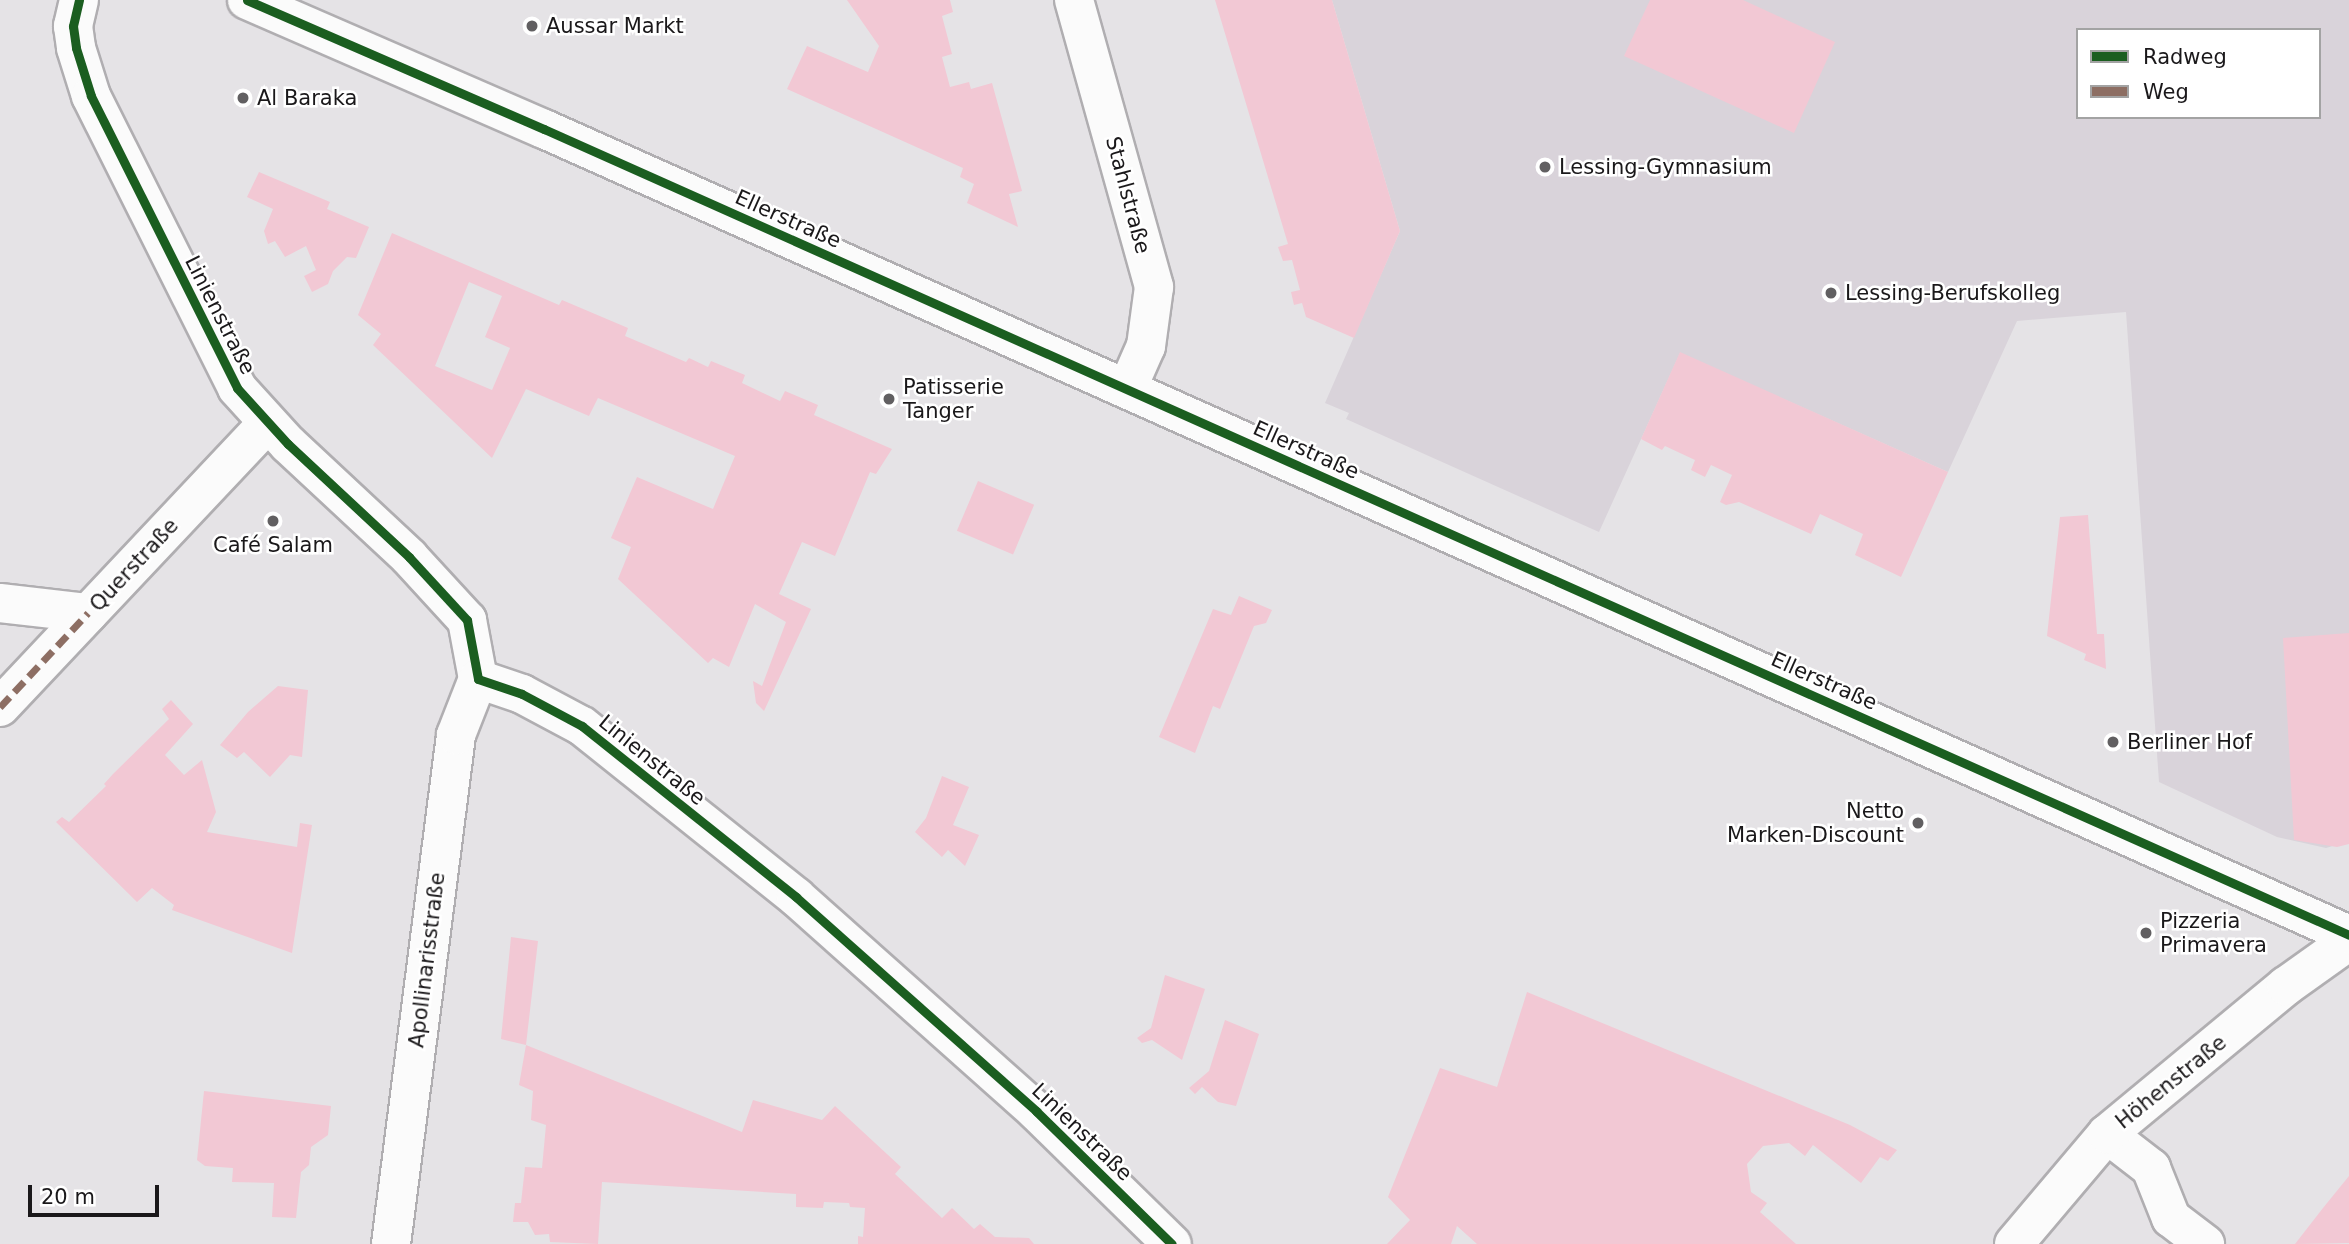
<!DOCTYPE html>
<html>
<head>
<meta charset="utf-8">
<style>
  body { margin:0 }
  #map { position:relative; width:2349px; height:1244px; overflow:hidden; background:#e5e3e6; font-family:"DejaVu Sans",sans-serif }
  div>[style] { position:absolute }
  .built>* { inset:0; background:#d9d3da }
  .green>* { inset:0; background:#f2c8d4; transform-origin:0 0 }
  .roads { filter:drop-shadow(2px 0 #b0aeb1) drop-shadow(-2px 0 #b0aeb1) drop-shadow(0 2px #b0aeb1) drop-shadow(0 -2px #b0aeb1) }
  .street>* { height:38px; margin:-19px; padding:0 19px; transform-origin:19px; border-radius:19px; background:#fbfbfb }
  .secondary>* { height:38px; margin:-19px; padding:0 19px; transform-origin:19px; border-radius:19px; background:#fbfbfb }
  .quiet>* { height:7px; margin-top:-3.5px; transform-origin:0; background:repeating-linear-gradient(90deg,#8d6e63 0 14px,transparent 0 21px) }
  .cycleway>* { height:9px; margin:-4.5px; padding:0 4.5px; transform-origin:4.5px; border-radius:4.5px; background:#1b5e20 }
  .dots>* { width:19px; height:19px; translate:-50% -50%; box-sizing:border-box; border:4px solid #fff; border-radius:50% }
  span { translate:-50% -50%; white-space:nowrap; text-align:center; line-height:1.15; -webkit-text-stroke:5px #fff; paint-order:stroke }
  .poi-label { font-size:21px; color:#1a181a }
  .left { translate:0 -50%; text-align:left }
  .right { translate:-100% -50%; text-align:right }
  .street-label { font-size:21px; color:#1a181a }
  .legend { position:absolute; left:2076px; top:28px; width:245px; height:91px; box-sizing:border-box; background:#fff; border:2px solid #a3a3a3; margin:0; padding:9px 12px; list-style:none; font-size:21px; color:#1a181a }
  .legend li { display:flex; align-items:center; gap:14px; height:35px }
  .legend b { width:35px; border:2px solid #a3a3a3 }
  .scale { position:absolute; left:28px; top:1185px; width:131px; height:32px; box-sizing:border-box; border:4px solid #1a181a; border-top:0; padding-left:9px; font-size:21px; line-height:24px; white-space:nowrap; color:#1a181a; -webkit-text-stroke:5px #fff; paint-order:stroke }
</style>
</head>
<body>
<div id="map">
  <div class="built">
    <i style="clip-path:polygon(evenodd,1332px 0,2349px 0,2349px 841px,2326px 848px,2277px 837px,2159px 782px,2126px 312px,2017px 321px,1948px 472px,1680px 353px,1599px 532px,1346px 419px,1349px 413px,1325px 403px,1400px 231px,1332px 0,2078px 30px,2319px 30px,2319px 117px,2078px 117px,2078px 30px)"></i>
  </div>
  <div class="green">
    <i style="clip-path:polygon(847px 0,950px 0,953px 12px,942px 16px,952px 54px,942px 57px,950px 87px,969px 82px,971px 89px,992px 83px,1022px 191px,1009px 194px,1018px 227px,967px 203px,974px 184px,960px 177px,963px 168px,787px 89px,807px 46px,868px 72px,879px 46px)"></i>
    <i style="clip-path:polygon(1215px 0,1332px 0,1400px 231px,1354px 338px,1306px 317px,1302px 303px,1294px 305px,1291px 292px,1300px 290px,1292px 260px,1283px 261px,1278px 247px,1288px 244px)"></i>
    <i style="clip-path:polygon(1650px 0,1743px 0,1835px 42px,1794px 133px,1624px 56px)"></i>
    <i style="clip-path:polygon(259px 172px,330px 202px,327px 209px,369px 227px,356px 258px,347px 257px,333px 271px,328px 284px,312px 292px,304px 276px,316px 270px,306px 246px,285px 257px,275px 241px,268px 244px,264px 231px,273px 209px,247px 197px)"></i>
    <i style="clip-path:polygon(evenodd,392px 233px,559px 305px,562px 300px,628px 328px,625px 336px,686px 362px,689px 358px,708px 367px,711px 361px,745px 375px,742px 383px,780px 401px,785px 391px,818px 405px,814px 415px,892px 449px,876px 474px,870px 472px,835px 556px,802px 542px,779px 594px,811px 609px,764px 711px,756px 703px,753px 681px,762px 686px,786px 622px,755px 604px,729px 667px,713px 658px,708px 663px,618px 579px,631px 547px,611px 538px,637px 477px,713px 509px,735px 456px,598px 398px,589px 416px,526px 389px,492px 458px,373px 345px,381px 334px,358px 315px,392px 233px,469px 282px,502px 296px,485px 337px,510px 348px,492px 390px,435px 366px,469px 282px)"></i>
    <i style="clip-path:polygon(1680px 352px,1948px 472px,1901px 577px,1855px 555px,1863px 534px,1820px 514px,1811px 534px,1739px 502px,1726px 505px,1720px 502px,1732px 475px,1711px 465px,1705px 477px,1691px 470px,1695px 460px,1665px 446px,1662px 450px,1641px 439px)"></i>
    <i style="left:978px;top:481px;width:61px;height:54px;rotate:23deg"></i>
    <i style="clip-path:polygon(2088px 515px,2097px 634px,2104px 634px,2106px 669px,2084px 660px,2086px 654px,2047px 636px,2060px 517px)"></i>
    <i style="clip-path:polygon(1239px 596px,1272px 610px,1266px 623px,1254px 626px,1220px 709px,1213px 706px,1195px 753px,1159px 737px,1213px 609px,1231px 615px)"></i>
    <i style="clip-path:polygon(2349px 633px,2349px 844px,2337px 847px,2294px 840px,2283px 638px)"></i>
    <i style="clip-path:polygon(278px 686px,308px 690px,302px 757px,290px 755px,270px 777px,244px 752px,237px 758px,220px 745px,248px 712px)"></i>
    <i style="clip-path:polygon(171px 700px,193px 724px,165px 755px,184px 775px,202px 760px,216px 812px,207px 832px,297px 847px,300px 823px,312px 825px,292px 953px,172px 910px,174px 905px,152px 888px,137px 902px,56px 822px,62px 817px,69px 822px,106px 786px,104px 784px,113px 774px,169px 719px,162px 709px)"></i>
    <i style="clip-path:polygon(942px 776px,969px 787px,953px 825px,979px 835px,965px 866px,948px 850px,942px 857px,915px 832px,926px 818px)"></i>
    <i style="clip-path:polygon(511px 937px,538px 941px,526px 1045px,742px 1132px,753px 1100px,822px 1120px,835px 1106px,901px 1167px,895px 1174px,942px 1218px,952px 1208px,974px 1229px,980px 1224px,995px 1237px,1029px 1238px,1034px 1244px,858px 1244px,858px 1236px,863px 1237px,865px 1208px,850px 1207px,849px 1203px,824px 1202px,823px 1208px,796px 1207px,796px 1194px,602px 1182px,598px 1244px,550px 1242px,549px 1234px,535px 1235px,528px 1222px,513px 1222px,515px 1203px,521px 1203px,525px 1167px,542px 1168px,546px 1125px,531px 1120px,533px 1091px,519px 1085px,526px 1045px,501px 1039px)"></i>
    <i style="clip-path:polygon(1165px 975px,1205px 989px,1182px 1060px,1152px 1040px,1142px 1043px,1137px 1038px,1151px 1028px)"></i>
    <i style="clip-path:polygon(1527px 992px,1850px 1125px,1897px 1150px,1888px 1161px,1880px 1157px,1861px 1183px,1813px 1145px,1805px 1156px,1789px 1143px,1763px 1146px,1747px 1164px,1751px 1192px,1767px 1203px,1760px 1212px,1796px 1244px,1477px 1244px,1457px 1226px,1451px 1244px,1387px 1244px,1410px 1220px,1388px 1197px,1440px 1068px,1497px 1087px)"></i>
    <i style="clip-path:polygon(1225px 1020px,1259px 1034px,1236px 1106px,1218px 1102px,1202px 1087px,1195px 1094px,1189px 1088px,1209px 1071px)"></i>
    <i style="clip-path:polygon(204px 1091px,331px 1106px,328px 1135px,311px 1147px,309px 1165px,301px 1172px,296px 1218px,272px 1217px,274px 1183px,232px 1182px,233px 1168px,205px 1166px,197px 1160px)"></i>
    <i style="clip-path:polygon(2349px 1176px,2349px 1243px,2295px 1244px,2323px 1208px)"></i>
  </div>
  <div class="roads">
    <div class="street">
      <i style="left:79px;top:0;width:27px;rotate:103deg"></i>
      <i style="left:73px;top:26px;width:22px;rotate:82deg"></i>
      <i style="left:76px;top:48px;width:50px;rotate:72.6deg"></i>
      <i style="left:91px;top:96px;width:326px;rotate:63.4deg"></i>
      <i style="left:237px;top:388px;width:76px;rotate:47.7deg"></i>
      <i style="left:288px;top:444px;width:166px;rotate:43deg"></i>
      <i style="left:409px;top:557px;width:86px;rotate:47.4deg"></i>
      <i style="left:467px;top:620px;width:60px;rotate:79.4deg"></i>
      <i style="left:478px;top:679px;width:46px;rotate:18.8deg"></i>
      <i style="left:522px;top:694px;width:68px;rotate:28.1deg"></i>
      <i style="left:582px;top:726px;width:274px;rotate:38.6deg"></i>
      <i style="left:796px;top:897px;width:322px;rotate:41.7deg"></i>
      <i style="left:1036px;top:1111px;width:190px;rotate:44.4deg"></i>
      <i style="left:1074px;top:0;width:298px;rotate:74.4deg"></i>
      <i style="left:1154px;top:287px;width:60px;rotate:97.7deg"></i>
      <i style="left:1146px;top:346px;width:47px;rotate:113.8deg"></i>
      <i style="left:0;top:603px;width:89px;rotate:6.5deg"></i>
      <i style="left:0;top:707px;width:389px;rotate:-46.7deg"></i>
      <i style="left:2107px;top:1134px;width:56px;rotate:37.7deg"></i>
      <i style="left:2151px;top:1168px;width:54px;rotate:68.2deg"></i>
      <i style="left:2171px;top:1218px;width:43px;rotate:37.4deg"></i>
      <i style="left:391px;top:1244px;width:513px;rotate:-82.72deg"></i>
      <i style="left:456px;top:735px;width:60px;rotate:-68.6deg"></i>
      <i style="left:2014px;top:1244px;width:144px;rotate:-49.8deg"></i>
      <i style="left:2107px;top:1134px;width:232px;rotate:-39.6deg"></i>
      <i style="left:2286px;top:986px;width:77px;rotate:-35.5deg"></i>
    </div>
    <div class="secondary">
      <i style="left:247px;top:0;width:324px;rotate:23.5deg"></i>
      <i style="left:544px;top:129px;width:1977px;rotate:24.06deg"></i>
    </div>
  </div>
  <div class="quiet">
    <i style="left:0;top:707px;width:129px;rotate:-46.9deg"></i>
  </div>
  <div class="cycleway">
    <i style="left:79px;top:0;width:27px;rotate:103deg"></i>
    <i style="left:73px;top:26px;width:22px;rotate:82deg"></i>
    <i style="left:76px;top:48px;width:50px;rotate:72.6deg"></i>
    <i style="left:91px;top:96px;width:326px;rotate:63.4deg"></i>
    <i style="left:237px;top:388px;width:76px;rotate:47.7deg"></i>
    <i style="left:288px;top:444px;width:166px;rotate:43deg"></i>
    <i style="left:409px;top:557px;width:86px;rotate:47.4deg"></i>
    <i style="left:467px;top:620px;width:60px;rotate:79.4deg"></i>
    <i style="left:478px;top:679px;width:46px;rotate:18.8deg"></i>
    <i style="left:522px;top:694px;width:68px;rotate:28.1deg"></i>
    <i style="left:582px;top:726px;width:274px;rotate:38.6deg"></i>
    <i style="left:796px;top:897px;width:322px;rotate:41.7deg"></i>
    <i style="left:1036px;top:1111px;width:190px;rotate:44.4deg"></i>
    <i style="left:247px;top:0;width:324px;rotate:23.5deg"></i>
    <i style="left:544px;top:129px;width:1977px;rotate:24.06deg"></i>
  </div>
  <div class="dots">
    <i style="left:532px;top:26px;background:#615f61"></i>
    <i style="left:243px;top:98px;background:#615f61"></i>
    <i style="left:1545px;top:167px;background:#615f61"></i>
    <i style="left:1831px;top:293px;background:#615f61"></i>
    <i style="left:889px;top:399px;background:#615f61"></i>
    <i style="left:273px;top:521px;background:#615f61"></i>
    <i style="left:2113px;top:742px;background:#615f61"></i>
    <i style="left:1918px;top:823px;background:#615f61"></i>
    <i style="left:2146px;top:933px;background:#615f61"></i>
  </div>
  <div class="poi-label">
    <span class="left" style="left:546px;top:26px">Aussar Markt</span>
    <span class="left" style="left:257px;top:98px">Al Baraka</span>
    <span class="left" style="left:1559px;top:167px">Lessing-Gymnasium</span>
    <span class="left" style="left:1845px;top:293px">Lessing-Berufskolleg</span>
    <span class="left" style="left:903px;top:399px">Patisserie<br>Tanger</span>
    <span style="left:273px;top:545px">Café Salam</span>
    <span class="left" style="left:2127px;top:742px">Berliner Hof</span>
    <span class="right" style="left:1904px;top:823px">Netto<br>Marken-Discount</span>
    <span class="left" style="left:2160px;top:933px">Pizzeria<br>Primavera</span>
  </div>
  <div class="street-label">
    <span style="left:1128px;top:195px;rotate:75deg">Stahlstraße</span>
    <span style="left:788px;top:219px;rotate:24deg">Ellerstraße</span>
    <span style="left:220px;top:315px;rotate:63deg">Linienstraße</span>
    <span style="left:1306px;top:450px;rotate:24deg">Ellerstraße</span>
    <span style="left:134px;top:565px;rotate:-47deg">Querstraße</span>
    <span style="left:1824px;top:681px;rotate:24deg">Ellerstraße</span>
    <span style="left:652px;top:760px;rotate:39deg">Linienstraße</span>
    <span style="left:427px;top:960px;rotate:-83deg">Apollinarisstraße</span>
    <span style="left:2171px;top:1082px;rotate:-39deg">Höhenstraße</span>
    <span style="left:1082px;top:1132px;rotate:44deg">Linienstraße</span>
  </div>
  <ul class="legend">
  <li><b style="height:9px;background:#1b5e20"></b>Radweg</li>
  <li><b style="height:9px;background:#8d6e63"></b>Weg</li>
  </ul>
  <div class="scale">20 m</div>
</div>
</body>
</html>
